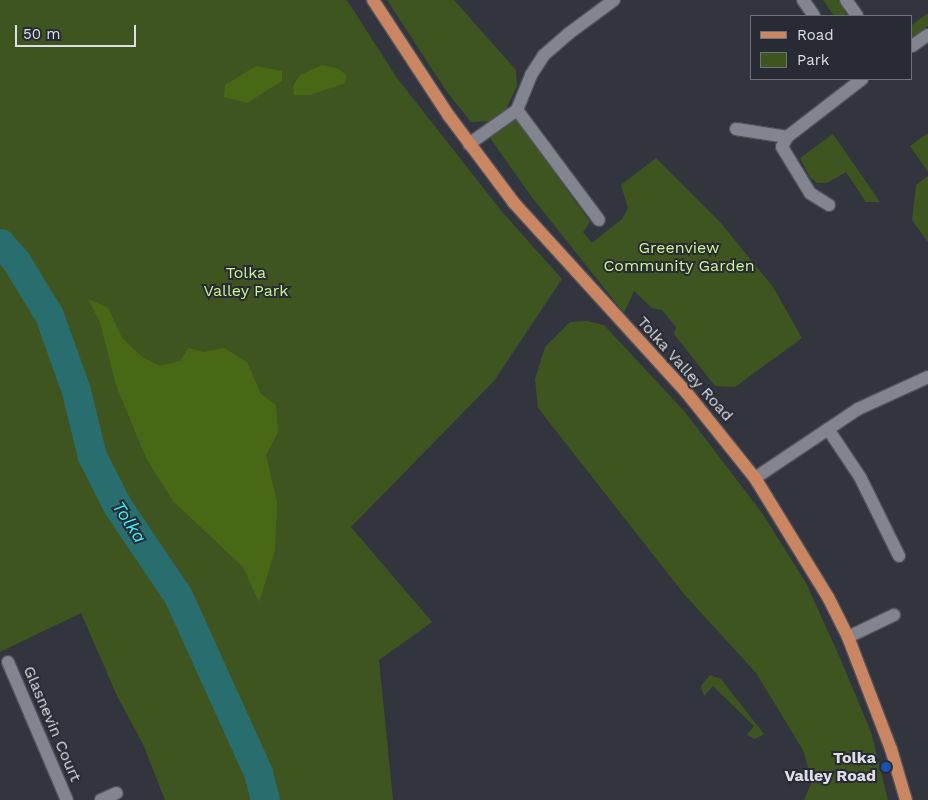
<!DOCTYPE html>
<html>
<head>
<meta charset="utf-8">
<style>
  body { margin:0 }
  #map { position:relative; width:928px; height:800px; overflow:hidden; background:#32343e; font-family:"Work Sans",sans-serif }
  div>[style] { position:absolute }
  .green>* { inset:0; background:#3f5520 }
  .forest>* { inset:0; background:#496816 }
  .river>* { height:29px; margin:-14.5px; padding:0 14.5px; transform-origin:14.5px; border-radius:14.5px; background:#296e6e }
  .roads { filter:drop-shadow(1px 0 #51535b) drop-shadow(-1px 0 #51535b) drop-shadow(0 1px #51535b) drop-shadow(0 -1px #51535b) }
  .minor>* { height:12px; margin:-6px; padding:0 6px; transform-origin:6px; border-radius:6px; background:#828590 }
  .major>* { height:12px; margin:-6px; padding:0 6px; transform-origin:6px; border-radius:6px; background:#c98661 }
  .dots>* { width:14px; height:14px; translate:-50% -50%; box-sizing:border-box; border:2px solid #282a34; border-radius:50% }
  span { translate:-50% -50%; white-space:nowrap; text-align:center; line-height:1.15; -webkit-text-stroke:4px #282a34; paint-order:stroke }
  .park-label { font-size:16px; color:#c8f78d }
  .street-label { font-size:16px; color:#dddfe5 }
  .poi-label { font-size:16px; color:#dddfe5; font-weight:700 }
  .right { translate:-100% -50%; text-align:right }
  .water-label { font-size:18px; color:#33f6f8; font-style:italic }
  .legend { position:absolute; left:750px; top:15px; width:162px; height:65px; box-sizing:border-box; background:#282a34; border:1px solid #70727b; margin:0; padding:6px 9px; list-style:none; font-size:15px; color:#dddfe5 }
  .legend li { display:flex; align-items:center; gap:10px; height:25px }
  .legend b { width:25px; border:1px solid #70727b }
  .scale { position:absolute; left:15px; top:25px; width:121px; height:22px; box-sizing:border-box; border:2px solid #dddfe5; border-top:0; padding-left:6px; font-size:15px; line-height:18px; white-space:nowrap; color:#dddfe5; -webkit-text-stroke:4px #282a34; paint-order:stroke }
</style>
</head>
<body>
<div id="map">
  <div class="green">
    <i style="clip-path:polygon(0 0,347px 0,397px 78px,503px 213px,562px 279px,494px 381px,351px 527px,432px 622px,379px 660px,393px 800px,165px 800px,143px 744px,118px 698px,81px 613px,0 652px)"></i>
    <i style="clip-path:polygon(387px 0,454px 0,516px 70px,517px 86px,506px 109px,493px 121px,471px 122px,447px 92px)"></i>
    <i style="clip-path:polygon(823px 0,838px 0,847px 16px,834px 16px)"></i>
    <i style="clip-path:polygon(928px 13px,928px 26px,912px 38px,912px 25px)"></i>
    <i style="clip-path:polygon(516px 119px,590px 222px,583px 232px,592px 243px,622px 219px,628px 208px,621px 185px,656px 158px,720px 222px,773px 287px,802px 338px,735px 387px,715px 386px,674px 334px,676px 327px,662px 310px,652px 308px,634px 291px,624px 313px,531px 196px,490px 138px)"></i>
    <i style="clip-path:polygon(928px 133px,928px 172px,910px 146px)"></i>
    <i style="clip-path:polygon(833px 134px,880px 202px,866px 202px,846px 172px,827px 183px,817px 183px,809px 176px,800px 158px)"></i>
    <i style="clip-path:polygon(928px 176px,928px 241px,927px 241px,912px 220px,916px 185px)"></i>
    <i style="clip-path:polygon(587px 321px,604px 325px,685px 412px,762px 513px,806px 583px,840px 658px,871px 732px,888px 800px,804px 800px,812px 781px,803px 750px,756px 673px,684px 594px,538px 408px,535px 379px,545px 347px,570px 322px)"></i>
    <i style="clip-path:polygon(710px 675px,721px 679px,764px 734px,755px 739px,747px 735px,754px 726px,713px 686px,704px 696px,701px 686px)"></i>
  </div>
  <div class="forest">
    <i style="clip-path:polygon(322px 65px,339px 69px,346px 75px,345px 83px,310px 95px,294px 95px,293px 86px,300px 75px)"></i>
    <i style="clip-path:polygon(256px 66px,282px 71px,282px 81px,247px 103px,224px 97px,225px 85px)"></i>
    <i style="clip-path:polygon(88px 299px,108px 308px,122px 338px,142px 357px,160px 366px,180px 361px,188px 348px,203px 352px,224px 348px,247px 362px,261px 394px,276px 405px,278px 432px,266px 455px,277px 502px,275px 551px,259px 602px,243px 567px,173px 501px,146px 458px,116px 385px,100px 322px)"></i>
  </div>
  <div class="river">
    <i style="left:0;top:243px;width:24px;rotate:48deg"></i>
    <i style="left:16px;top:261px;width:63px;rotate:58.6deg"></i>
    <i style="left:49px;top:315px;width:81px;rotate:70.4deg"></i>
    <i style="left:76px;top:391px;width:67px;rotate:76.2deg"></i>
    <i style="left:92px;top:456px;width:57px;rotate:63deg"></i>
    <i style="left:118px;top:507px;width:107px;rotate:56deg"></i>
    <i style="left:178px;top:596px;width:193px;rotate:65.6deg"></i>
    <i style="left:258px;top:772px;width:29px;rotate:76deg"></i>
  </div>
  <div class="roads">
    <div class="minor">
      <i style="left:803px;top:0;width:19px;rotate:55deg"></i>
      <i style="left:846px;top:0;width:19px;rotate:55deg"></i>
      <i style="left:912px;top:46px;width:19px;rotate:-35deg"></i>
      <i style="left:517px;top:110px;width:137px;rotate:53.3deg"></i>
      <i style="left:736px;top:129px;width:52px;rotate:8.9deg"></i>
      <i style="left:469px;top:144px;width:59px;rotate:-35.3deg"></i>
      <i style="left:517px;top:110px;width:38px;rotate:-68deg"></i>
      <i style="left:531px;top:75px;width:24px;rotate:-57deg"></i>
      <i style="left:544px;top:55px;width:32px;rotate:-41deg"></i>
      <i style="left:568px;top:34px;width:57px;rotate:-36.5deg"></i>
      <i style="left:829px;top:205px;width:22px;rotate:-148deg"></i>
      <i style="left:810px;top:193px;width:54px;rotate:-121.3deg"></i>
      <i style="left:782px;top:147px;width:11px;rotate:-63deg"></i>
      <i style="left:787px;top:137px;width:95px;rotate:-37.7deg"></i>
      <i style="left:828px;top:429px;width:58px;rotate:56.3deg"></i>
      <i style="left:860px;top:477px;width:88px;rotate:63.7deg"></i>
      <i style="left:755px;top:478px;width:124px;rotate:-33.8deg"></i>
      <i style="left:858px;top:409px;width:77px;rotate:-24.6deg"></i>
      <i style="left:848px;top:637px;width:51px;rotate:-25.6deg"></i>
      <i style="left:8px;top:662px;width:150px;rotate:66.9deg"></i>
      <i style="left:101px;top:800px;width:17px;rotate:-24deg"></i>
    </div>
    <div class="major">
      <i style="left:373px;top:0;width:139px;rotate:56.8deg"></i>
      <i style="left:449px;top:116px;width:109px;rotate:53.2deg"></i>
      <i style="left:514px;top:203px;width:256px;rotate:47.7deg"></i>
      <i style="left:686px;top:392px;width:110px;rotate:51.3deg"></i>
      <i style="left:755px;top:478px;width:140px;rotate:58.5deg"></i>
      <i style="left:828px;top:597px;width:45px;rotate:63.4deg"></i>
      <i style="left:848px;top:637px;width:120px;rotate:69deg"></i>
      <i style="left:891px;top:749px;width:53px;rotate:73.6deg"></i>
    </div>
  </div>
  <div class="dots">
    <i style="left:886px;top:767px;background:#1a4fb4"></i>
  </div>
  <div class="park-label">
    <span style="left:679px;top:257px">Greenview<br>Community Garden</span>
    <span style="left:246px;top:282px">Tolka<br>Valley Park</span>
  </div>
  <div class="street-label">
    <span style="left:685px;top:369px;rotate:48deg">Tolka Valley Road</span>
    <span style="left:52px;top:724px;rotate:67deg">Glasnevin Court</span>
  </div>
  <div class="poi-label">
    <span class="right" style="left:876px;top:767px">Tolka<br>Valley Road</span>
  </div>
  <div class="water-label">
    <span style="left:129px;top:522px;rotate:57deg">Tolka</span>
  </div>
  <ul class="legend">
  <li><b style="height:6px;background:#c98661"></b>Road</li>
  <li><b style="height:14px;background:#3f5520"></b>Park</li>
  </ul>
  <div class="scale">50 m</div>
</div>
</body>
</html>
